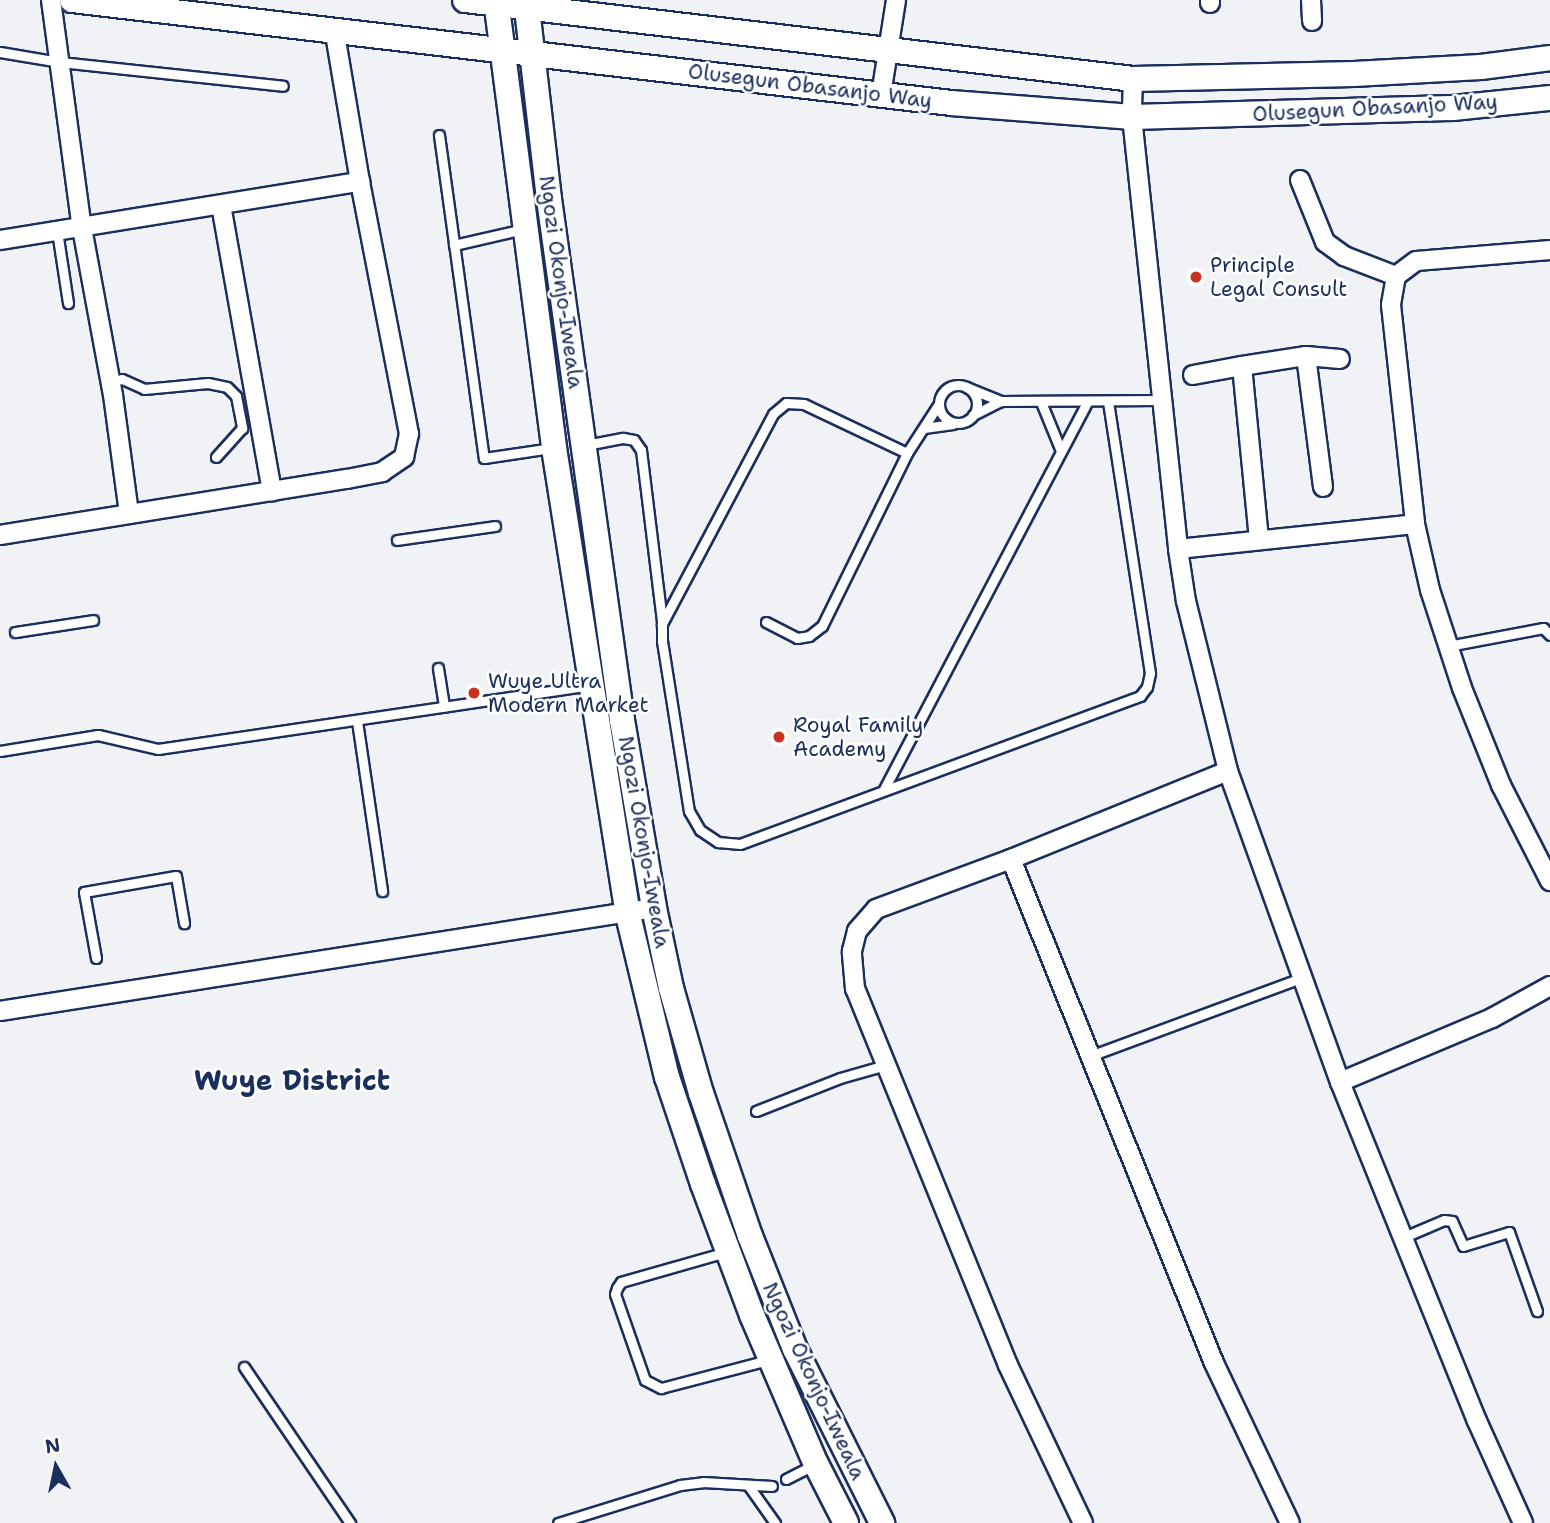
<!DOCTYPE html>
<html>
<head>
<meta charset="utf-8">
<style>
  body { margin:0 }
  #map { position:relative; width:1550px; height:1523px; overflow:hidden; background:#f1f2f5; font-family:"Shantell Sans",sans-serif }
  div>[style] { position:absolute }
  .roads { filter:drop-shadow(2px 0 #1b2f5e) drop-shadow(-2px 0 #1b2f5e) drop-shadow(0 2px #1b2f5e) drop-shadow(0 -2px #1b2f5e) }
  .lane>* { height:9px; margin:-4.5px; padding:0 4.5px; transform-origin:4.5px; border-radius:4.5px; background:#fff }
  .lane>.ring { margin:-4.5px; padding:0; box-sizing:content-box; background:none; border:9px solid #fff; border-radius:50% }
  .street>* { height:18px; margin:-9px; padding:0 9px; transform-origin:9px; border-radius:9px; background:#fff }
  .secondary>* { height:24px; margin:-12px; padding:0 12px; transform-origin:12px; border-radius:12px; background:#fff }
  .dots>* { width:19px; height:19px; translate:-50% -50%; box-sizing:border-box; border:4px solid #fff; border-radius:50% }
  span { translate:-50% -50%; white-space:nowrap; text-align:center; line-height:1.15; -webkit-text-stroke:5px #fff; paint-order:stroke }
  .street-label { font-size:21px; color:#1b2f5e }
  .poi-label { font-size:21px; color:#1b2f5e }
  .left { translate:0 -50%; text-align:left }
  .district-label { font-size:28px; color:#1b2f5e; font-weight:700 }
  .north { position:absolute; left:21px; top:1432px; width:70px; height:70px; -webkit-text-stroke:5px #fff; paint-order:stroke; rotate:351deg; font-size:19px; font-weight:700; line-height:28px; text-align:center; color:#1b2f5e }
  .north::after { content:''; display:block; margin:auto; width:24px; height:32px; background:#1b2f5e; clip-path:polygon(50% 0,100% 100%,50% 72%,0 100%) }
</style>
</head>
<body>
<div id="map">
  <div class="roads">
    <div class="lane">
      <i style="left:0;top:52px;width:61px;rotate:9.5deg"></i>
      <i style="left:60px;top:62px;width:224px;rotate:6.1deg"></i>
      <i style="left:439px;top:135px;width:326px;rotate:82.1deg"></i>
      <i style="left:484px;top:458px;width:69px;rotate:-8.4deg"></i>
      <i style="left:57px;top:231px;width:73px;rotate:81.3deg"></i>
      <i style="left:454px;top:245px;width:72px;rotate:-12.9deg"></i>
      <i style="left:111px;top:381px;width:11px;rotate:-10deg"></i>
      <i style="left:122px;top:379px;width:24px;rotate:24deg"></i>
      <i style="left:144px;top:389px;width:64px;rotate:-5.4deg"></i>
      <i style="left:208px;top:383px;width:19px;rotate:12deg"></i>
      <i style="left:227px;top:387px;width:13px;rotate:45deg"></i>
      <i style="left:236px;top:396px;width:33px;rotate:79deg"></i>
      <i style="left:242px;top:428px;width:39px;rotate:132deg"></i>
      <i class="ring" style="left:939px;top:385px;width:29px;height:29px"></i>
      <i style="left:966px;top:387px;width:38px;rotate:22deg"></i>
      <i style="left:1001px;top:401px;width:161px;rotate:-0.4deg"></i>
      <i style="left:1041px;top:402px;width:53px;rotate:67.8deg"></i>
      <i style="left:973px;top:415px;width:31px;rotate:-27deg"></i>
      <i style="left:924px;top:428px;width:29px;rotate:-8deg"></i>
      <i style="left:586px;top:445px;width:38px;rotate:-11deg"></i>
      <i style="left:623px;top:438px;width:11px;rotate:10deg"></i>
      <i style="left:634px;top:440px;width:12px;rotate:55deg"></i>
      <i style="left:641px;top:450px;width:173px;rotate:83deg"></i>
      <i style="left:907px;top:453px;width:114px;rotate:-154.6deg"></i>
      <i style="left:804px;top:404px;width:18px;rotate:-177deg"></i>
      <i style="left:786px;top:403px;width:17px;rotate:140deg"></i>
      <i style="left:773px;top:414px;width:238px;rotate:117.9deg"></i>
      <i style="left:662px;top:624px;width:17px;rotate:90deg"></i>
      <i style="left:662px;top:641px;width:172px;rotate:81deg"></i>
      <i style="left:689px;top:811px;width:22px;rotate:60deg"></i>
      <i style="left:700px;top:830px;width:22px;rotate:34deg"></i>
      <i style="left:718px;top:842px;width:22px;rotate:5deg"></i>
      <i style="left:740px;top:844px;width:427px;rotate:-20.3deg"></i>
      <i style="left:1140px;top:696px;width:11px;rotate:-52deg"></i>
      <i style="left:1147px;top:687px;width:14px;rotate:-78deg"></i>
      <i style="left:1150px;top:673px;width:274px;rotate:-98.8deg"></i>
      <i style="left:397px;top:540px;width:99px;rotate:-8.1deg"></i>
      <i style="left:766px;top:622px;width:35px;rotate:27deg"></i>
      <i style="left:797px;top:638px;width:12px;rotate:-9deg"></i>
      <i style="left:809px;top:636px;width:16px;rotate:-38deg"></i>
      <i style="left:822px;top:626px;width:193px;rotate:-63.8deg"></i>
      <i style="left:907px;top:453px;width:57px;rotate:-57.1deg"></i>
      <i style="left:15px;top:632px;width:79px;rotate:-8.7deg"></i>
      <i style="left:1448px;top:646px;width:97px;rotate:-10.7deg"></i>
      <i style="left:1543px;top:628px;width:10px;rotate:45deg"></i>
      <i style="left:438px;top:668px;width:39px;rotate:81deg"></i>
      <i style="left:357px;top:721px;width:172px;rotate:81.6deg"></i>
      <i style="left:0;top:751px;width:99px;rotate:-9.3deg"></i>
      <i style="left:98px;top:735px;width:62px;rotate:13.1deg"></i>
      <i style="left:158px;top:749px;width:436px;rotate:-8.4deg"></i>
      <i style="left:884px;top:789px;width:437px;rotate:-62.3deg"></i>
      <i style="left:96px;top:958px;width:67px;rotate:-100.3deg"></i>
      <i style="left:84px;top:892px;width:93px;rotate:-9.9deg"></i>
      <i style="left:176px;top:876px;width:48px;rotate:80.3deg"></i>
      <i style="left:1090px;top:1056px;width:225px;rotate:-20.3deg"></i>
      <i style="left:756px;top:1111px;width:90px;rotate:-21.4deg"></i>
      <i style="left:840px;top:1078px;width:48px;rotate:-15.8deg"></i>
      <i style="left:1404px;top:1237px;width:43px;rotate:-23deg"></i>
      <i style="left:1444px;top:1220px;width:8px;rotate:7deg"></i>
      <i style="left:1452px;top:1221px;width:27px;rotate:66deg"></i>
      <i style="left:1463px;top:1246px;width:48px;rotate:-16.9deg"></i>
      <i style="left:1509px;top:1232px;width:84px;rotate:70.5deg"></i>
      <i style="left:726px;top:1252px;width:109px;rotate:164.1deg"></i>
      <i style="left:621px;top:1282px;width:7px;rotate:124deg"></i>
      <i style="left:617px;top:1288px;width:6px;rotate:108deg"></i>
      <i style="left:615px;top:1294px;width:91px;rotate:70.8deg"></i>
      <i style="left:645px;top:1380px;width:18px;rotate:27deg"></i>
      <i style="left:661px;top:1388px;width:111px;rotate:-14.7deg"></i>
      <i style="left:244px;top:1367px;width:189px;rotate:55.8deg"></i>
      <i style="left:786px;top:1479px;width:33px;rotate:-27deg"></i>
      <i style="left:748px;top:1485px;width:47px;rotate:54.6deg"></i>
      <i style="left:558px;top:1523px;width:128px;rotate:-17.3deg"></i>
      <i style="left:680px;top:1485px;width:23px;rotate:-7deg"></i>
      <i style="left:703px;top:1482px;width:69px;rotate:3.3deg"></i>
    </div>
    <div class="street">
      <i style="left:51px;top:0;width:230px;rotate:82.3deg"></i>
      <i style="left:82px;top:228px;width:170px;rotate:79.5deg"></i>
      <i style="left:113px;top:395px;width:120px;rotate:82.3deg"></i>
      <i style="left:1210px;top:0;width:3px;rotate:90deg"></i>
      <i style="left:1311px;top:0;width:21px;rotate:87deg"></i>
      <i style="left:1133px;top:79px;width:38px;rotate:92deg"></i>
      <i style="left:1132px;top:117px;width:434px;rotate:83.9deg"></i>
      <i style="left:1178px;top:549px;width:53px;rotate:81.3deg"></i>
      <i style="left:1186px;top:601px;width:175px;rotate:76.1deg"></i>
      <i style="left:1228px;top:771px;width:331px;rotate:70.2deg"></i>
      <i style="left:1340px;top:1082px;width:366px;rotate:68deg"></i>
      <i style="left:1477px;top:1421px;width:112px;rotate:65.7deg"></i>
      <i style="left:881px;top:95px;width:96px;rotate:-81deg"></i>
      <i style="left:1300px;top:180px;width:67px;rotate:68deg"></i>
      <i style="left:1325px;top:242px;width:24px;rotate:36deg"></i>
      <i style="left:1344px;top:256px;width:56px;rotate:21deg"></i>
      <i style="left:221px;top:205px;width:291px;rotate:79.9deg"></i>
      <i style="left:0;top:240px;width:365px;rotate:-9.2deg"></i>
      <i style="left:1550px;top:250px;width:134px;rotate:175.3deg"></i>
      <i style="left:1416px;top:261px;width:25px;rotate:143deg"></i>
      <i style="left:1396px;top:276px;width:29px;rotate:100deg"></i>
      <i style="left:1391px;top:305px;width:220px;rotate:83.7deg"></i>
      <i style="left:1415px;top:524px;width:68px;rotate:77.2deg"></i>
      <i style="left:1430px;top:590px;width:103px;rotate:71.9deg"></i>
      <i style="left:1462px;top:688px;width:105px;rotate:68.1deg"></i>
      <i style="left:1501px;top:785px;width:108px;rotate:63deg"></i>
      <i style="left:1306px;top:356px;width:132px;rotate:82.6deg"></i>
      <i style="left:1242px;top:366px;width:65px;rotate:-8.9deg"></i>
      <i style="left:1306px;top:356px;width:34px;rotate:5deg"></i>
      <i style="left:1193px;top:375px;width:50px;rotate:-10.4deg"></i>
      <i style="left:1242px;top:366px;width:175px;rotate:84.4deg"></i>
      <i style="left:0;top:535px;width:351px;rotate:-9.2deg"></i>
      <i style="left:347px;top:479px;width:36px;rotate:-11deg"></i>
      <i style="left:382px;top:472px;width:27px;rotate:-34deg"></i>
      <i style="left:404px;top:457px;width:24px;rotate:-78deg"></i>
      <i style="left:409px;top:434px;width:257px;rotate:-101deg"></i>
      <i style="left:360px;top:182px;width:155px;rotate:-99.6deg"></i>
      <i style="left:1178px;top:549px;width:238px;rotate:-6deg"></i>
      <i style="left:1011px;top:859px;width:543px;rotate:68.06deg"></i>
      <i style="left:1214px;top:1363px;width:177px;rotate:64.6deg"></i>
      <i style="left:0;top:1011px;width:662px;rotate:-8.95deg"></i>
      <i style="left:1340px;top:1082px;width:165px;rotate:-22.8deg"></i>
      <i style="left:1492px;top:1018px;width:66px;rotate:-28.9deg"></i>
      <i style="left:1083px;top:1523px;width:175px;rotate:-115.4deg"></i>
      <i style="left:1008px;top:1365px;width:406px;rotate:-112.1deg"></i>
      <i style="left:855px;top:989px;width:38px;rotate:-95deg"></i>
      <i style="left:852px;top:951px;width:21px;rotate:-76deg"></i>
      <i style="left:857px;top:931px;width:29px;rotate:-49deg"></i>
      <i style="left:876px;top:909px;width:144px;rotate:-20.3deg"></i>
      <i style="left:1011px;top:859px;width:234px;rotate:-22.1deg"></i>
    </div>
    <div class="secondary">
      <i style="left:72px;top:0;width:885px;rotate:6.68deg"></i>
      <i style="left:951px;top:103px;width:182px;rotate:4.4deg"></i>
      <i style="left:1132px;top:117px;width:321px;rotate:-1.6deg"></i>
      <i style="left:1453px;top:108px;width:98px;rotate:-5.9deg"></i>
      <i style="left:465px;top:0;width:673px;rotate:6.74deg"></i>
      <i style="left:1133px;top:79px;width:221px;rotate:-1.3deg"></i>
      <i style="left:1354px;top:74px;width:127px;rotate:-3.2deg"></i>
      <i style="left:1481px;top:67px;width:70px;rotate:-7.4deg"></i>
      <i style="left:496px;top:0;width:452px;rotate:82.6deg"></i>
      <i style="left:554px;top:448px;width:469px;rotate:81deg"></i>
      <i style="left:627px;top:911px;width:171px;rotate:76.5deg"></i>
      <i style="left:667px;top:1077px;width:113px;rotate:71.4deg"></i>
      <i style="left:703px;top:1184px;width:140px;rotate:69.5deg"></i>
      <i style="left:752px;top:1315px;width:162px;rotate:66.8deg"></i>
      <i style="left:816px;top:1464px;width:66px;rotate:63deg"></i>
      <i style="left:526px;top:0;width:200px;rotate:83.4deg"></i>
      <i style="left:549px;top:199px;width:526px;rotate:82.02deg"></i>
      <i style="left:622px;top:720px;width:191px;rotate:80.3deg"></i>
      <i style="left:654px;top:908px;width:82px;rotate:78deg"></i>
      <i style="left:671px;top:988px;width:109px;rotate:74.1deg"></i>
      <i style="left:701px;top:1093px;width:151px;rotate:71.1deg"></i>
      <i style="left:750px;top:1236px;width:122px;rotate:68.3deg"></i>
      <i style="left:795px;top:1349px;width:195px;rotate:63.4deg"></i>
    </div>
  </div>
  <div class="dots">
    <i style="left:1196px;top:277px;background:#c8321e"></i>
    <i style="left:474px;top:693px;background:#c8321e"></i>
    <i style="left:779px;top:737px;background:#c8321e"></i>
  </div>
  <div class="street-label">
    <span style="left:810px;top:86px;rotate:7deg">Olusegun Obasanjo Way</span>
    <span style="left:1375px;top:108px;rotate:-3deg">Olusegun Obasanjo Way</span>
    <span style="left:561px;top:282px;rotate:82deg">Ngozi Okonjo-Iweala</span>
    <span style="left:644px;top:842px;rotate:80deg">Ngozi Okonjo-Iweala</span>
    <span style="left:814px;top:1381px;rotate:65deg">Ngozi Okonjo-Iweala</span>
  </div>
  <div class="poi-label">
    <span class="left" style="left:1210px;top:277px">Principle<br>Legal Consult</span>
    <span class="left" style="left:488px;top:693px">Wuye Ultra<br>Modern Market</span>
    <span class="left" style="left:793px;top:737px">Royal Family<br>Academy</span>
  </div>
  <div class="district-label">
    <span style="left:292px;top:1080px">Wuye District</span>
  </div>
  <div class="north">N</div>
</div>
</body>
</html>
